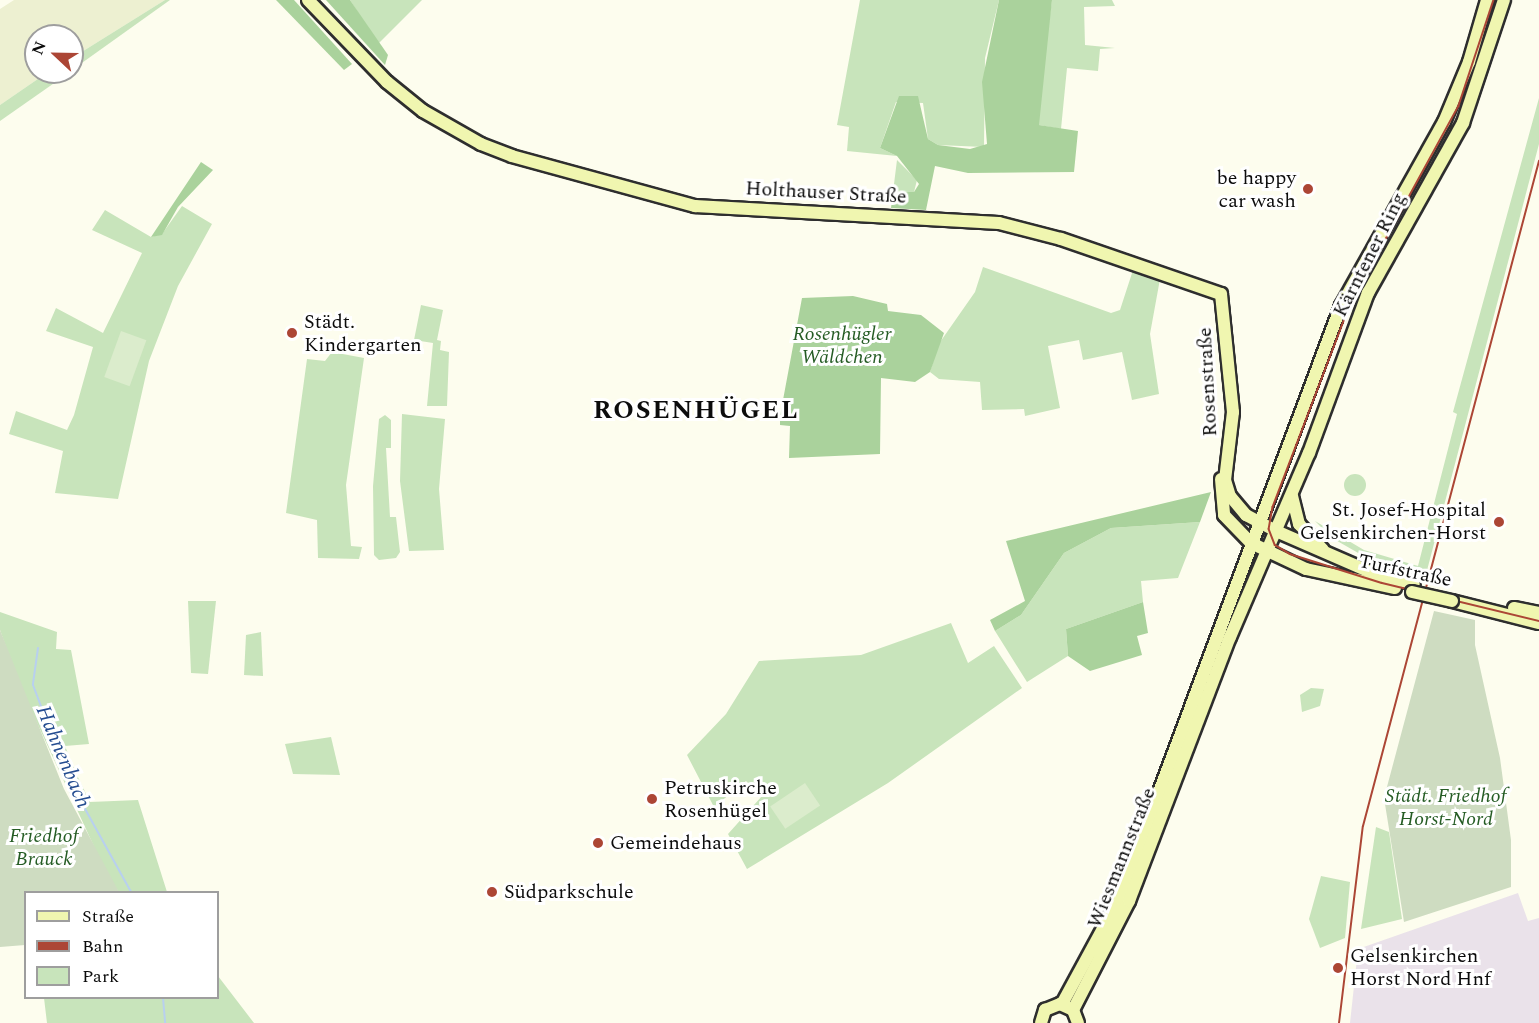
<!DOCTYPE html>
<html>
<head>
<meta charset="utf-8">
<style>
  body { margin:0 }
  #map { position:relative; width:1539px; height:1023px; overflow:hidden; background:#fdfdee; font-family:Spectral,serif }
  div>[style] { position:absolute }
  .industrial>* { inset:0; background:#eae2ea }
  .farmland>* { inset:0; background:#edf0d1 }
  .green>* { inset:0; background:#c8e4bb }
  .round { border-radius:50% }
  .forest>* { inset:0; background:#aad29c }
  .cemetery>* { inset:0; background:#cedcc1 }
  .pitch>* { inset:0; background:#dbeccc; transform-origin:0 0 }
  .stream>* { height:2px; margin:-1px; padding:0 1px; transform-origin:1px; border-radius:1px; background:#b8d0ef }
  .roads { filter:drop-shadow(2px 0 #2e2e2e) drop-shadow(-2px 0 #2e2e2e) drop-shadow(0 2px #2e2e2e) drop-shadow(0 -2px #2e2e2e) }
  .secondary>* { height:12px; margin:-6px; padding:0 6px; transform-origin:6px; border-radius:6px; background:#f0f6b0 }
  .tram>* { height:1.5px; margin:-0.75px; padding:0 0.75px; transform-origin:0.75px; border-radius:0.75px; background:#ac4635 }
  .rail>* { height:2px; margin:-1px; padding:0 1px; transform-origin:1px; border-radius:1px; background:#ac4635 }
  .bridges { filter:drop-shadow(2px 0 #2e2e2e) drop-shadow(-2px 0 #2e2e2e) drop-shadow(0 2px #2e2e2e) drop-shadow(0 -2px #2e2e2e) }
  .secondary-bridge>* { height:12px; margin:-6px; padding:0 6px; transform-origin:6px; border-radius:6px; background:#f0f6b0 }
  .dots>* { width:16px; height:16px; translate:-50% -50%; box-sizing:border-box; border:3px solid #fff; border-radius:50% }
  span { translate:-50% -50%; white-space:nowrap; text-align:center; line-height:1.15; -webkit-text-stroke:6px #fff; paint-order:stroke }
  .poi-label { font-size:20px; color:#0c0c0c }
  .right { translate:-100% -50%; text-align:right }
  .left { translate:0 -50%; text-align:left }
  .street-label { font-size:20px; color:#0c0c0c }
  .park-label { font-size:20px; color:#255c24; font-style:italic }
  .water-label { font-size:21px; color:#244c90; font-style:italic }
  .district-label { font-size:26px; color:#0c0c0c; font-weight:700; letter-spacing:1.5px }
  .legend { position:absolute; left:24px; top:891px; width:195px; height:108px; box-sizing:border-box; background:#fff; border:2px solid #9e9e9e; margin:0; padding:8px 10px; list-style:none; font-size:18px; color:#0c0c0c }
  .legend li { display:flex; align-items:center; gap:12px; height:30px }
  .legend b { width:30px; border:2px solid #9e9e9e }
  .north { position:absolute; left:24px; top:24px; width:60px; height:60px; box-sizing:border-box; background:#fff; border:2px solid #9e9e9e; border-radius:50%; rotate:292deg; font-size:16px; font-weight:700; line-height:24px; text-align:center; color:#0c0c0c }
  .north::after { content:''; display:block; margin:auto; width:21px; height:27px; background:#ac4635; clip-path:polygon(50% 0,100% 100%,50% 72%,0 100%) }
</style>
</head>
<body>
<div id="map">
  <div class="industrial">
    <i style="clip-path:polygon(1518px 893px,1528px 921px,1539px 918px,1539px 1023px,1350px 1023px,1358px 949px)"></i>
  </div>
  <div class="farmland">
    <i style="clip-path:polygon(14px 0,165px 0,72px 58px,72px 36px,36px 36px,36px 72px,48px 72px,0 105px,0 9px)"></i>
  </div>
  <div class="green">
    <i style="clip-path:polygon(165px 0,170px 0,72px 70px,72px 58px)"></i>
    <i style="clip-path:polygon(350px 0,422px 0,378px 44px)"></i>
    <i style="clip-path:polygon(860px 0,999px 0,985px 58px,984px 147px,938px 145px,928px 139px,923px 103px,896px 102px,880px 148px,897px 156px,847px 151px,849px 127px,837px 125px)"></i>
    <i style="clip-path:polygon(1052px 0,1112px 0,1115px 6px,1084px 7px,1085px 45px,1115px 48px,1100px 49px,1098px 71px,1067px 68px,1061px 129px,1039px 125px,1037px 107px)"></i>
    <i style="clip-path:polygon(48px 72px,70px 72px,0 121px,0 105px)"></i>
    <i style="clip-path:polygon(1539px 98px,1539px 144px,1425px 578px,1381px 566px,1332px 538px,1315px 521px,1364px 550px,1418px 566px,1457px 414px,1453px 412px)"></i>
    <i style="clip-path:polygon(897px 160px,917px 180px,914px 192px,893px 192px)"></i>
    <i style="clip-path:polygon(1424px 182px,1356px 310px,1277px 512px,1357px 303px)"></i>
    <i style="clip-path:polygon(182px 206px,212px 224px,178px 286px,149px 361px,118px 499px,55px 493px,63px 451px,9px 434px,16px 411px,67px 430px,74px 415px,93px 347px,46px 331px,56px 308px,103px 333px,142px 253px,92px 230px,105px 210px,151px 237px,162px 234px)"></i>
    <i style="clip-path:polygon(983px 267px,1111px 313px,1120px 310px,1133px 270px,1160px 279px,1150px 334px,1159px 394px,1132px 400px,1122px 352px,1083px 360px,1079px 340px,1048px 346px,1060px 408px,1025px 416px,1024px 409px,982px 410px,980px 382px,939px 379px,930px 372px,938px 345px,975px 292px)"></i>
    <i style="clip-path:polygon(421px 305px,443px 310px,437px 340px,441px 341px,440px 350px,449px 352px,447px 406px,427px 406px,433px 343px,414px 340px)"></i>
    <i style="clip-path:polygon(332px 352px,364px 358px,346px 485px,351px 546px,362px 547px,359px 559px,318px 558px,317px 520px,286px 513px,307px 359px,325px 361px)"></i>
    <i style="clip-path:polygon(402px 414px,445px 419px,439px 489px,444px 550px,409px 551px,400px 481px)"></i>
    <i style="clip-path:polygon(385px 415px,391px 420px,391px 448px,386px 448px,390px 517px,396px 517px,400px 552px,396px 558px,379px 560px,374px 555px,373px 486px,379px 419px)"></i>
    <i class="round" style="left:1344px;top:474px;width:22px;height:22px"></i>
    <i style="clip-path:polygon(1200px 522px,1178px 578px,1141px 581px,1143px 602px,1066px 629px,1068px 656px,1027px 682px,995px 631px,1021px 615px,1064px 553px,1111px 528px)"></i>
    <i style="clip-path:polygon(188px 601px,216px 601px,208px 674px,191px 673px)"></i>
    <i style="clip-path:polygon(0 612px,57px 632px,56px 649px,71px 650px,89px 744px,65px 746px,75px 771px,90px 802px,138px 800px,167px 892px,119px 892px,109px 879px,20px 686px,0 630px)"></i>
    <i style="clip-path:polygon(951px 623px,968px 663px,994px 646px,1022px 688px,888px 783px,747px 869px,728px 834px,762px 796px,746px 781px,714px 807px,687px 755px,726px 714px,759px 661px,861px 655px)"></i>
    <i style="clip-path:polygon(261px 632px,263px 676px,244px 675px,246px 635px)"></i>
    <i style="clip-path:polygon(1311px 688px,1324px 689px,1320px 706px,1302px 712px,1300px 695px)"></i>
    <i style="clip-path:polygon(331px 737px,340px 775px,293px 774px,285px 744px)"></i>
    <i style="clip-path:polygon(1376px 827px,1389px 832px,1402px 919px,1361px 929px)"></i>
    <i style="clip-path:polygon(1321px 876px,1350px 882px,1345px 938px,1320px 948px,1309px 919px)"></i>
    <i style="clip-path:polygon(218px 976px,254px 1023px,47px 1023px,44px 998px,218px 998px)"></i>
  </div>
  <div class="forest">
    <i style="clip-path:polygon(276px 0,294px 0,352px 64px,344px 70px)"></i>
    <i style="clip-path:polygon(326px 0,350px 0,388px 55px,385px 65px)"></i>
    <i style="clip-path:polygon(999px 0,1052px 0,1039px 125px,1078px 131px,1074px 172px,968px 173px,935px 166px,926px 210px,891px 208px,893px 192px,914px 192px,919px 184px,897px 156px,880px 148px,899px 96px,918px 96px,928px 139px,938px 145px,970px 149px,987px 144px,982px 82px)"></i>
    <i style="clip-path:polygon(201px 162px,213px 170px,178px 207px,162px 235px,151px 237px)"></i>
    <i style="clip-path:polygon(853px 296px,887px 304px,888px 311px,921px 315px,944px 333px,930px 372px,915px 382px,881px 378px,880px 454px,789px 458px,790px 426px,780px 425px,780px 416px,802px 298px)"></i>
    <i style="clip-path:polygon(1211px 492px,1200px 522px,1111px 528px,1064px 553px,1021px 615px,995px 631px,990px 620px,1025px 601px,1006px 541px)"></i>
    <i style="clip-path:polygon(1143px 602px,1148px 633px,1137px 636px,1142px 655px,1090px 671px,1068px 656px,1066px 629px)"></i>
  </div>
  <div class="cemetery">
    <i style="clip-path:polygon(1434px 611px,1475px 620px,1475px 645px,1500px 758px,1511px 840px,1511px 887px,1404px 922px,1384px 798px)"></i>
    <i style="clip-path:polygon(0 630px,64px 789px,119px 892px,26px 892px,25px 945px,0 947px)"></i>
  </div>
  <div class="pitch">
    <i style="left:121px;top:331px;width:27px;height:49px;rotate:20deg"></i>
    <i style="left:805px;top:783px;width:27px;height:42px;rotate:56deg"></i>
  </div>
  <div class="stream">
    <i style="left:38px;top:648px;width:37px;rotate:98deg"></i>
    <i style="left:33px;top:685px;width:65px;rotate:69.3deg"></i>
    <i style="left:56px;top:746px;width:47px;rotate:67.3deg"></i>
    <i style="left:74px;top:789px;width:118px;rotate:61deg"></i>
    <i style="left:163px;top:998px;width:25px;rotate:85deg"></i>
  </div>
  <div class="roads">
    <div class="secondary">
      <i style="left:308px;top:0;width:114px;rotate:46.1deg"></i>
      <i style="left:387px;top:82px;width:46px;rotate:38.9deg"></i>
      <i style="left:423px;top:111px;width:67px;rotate:29.6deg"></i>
      <i style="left:481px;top:144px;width:33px;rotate:21deg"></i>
      <i style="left:512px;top:156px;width:190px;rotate:15.3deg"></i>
      <i style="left:695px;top:206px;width:304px;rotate:3.2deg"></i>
      <i style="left:999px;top:223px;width:64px;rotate:14.5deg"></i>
      <i style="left:1061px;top:239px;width:169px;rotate:19deg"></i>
      <i style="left:1221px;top:294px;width:119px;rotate:84.2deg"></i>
      <i style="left:1233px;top:412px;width:68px;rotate:96.7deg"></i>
      <i style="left:1225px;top:480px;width:17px;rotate:73deg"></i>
      <i style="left:1230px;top:496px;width:25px;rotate:50deg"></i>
      <i style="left:1246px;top:515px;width:34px;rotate:28deg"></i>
      <i style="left:1276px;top:531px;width:108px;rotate:23.5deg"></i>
      <i style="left:1375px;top:574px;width:40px;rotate:14.4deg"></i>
      <i style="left:1221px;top:479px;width:36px;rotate:85deg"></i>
      <i style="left:1224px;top:515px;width:39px;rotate:46deg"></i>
      <i style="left:1251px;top:543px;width:61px;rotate:25.3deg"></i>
      <i style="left:1306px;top:569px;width:91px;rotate:12.1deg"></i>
      <i style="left:1292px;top:496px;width:29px;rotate:76deg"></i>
      <i style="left:1299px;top:524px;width:35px;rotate:47deg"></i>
      <i style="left:1452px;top:601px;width:90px;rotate:14.2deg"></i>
      <i style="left:1514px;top:608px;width:25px;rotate:11deg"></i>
      <i style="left:1062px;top:1004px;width:119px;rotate:-61.5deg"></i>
      <i style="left:1119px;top:899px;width:633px;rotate:-69.48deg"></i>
      <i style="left:1341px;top:306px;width:211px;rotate:-60.8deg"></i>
      <i style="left:1444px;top:122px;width:65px;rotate:-67.4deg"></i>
      <i style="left:1469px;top:62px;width:65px;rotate:-73.8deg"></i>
      <i style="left:1073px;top:1010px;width:123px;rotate:-62.8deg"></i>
      <i style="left:1129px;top:901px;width:283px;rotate:-69.1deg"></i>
      <i style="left:1230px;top:637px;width:200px;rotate:-66.8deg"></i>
      <i style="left:1309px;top:453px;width:171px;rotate:-69.8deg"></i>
      <i style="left:1368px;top:293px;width:195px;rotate:-60.8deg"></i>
      <i style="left:1463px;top:123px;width:130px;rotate:-71.6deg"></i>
      <i style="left:1041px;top:1023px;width:14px;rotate:-73deg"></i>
      <i style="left:1045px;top:1010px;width:16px;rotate:-22deg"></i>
      <i style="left:1060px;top:1004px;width:14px;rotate:25deg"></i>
      <i style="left:1073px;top:1010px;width:14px;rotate:69deg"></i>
    </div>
  </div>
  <div class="tram">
    <i style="left:1494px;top:0;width:112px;rotate:108.3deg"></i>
    <i style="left:1459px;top:106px;width:225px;rotate:118.7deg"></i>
    <i style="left:1351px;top:303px;width:218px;rotate:110.9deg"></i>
    <i style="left:1273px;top:507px;width:22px;rotate:100deg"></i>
    <i style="left:1269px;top:529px;width:17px;rotate:69deg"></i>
    <i style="left:1275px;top:545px;width:17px;rotate:31deg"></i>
    <i style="left:1290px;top:554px;width:96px;rotate:17.5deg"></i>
    <i style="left:1382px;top:583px;width:162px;rotate:13.6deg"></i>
  </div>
  <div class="rail">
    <i style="left:1339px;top:1023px;width:198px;rotate:-83.1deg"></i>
    <i style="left:1363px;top:826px;width:688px;rotate:-75.18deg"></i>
  </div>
  <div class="bridges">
    <div class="secondary-bridge">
      <i style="left:1412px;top:592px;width:41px;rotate:12.7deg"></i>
    </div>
  </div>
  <div class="dots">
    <i style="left:1308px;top:189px;background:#ac4635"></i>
    <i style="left:292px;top:333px;background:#ac4635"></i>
    <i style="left:1499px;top:522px;background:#ac4635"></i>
    <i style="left:652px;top:799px;background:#ac4635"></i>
    <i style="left:598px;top:843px;background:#ac4635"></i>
    <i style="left:492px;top:892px;background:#ac4635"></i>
    <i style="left:1338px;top:968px;background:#ac4635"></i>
  </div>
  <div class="poi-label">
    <span class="right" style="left:1296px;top:190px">be happy<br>car wash</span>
    <span class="left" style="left:304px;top:334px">Städt.<br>Kindergarten</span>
    <span class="right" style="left:1486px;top:522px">St. Josef-Hospital<br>Gelsenkirchen-Horst</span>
    <span class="left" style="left:664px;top:800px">Petruskirche<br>Rosenhügel</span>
    <span class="left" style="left:610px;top:843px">Gemeindehaus</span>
    <span class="left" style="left:504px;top:892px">Südparkschule</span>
    <span class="left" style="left:1350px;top:968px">Gelsenkirchen<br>Horst Nord Hnf</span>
  </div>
  <div class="street-label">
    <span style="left:826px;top:193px;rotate:3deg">Holthauser Straße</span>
    <span style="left:1370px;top:255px;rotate:-63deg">Kärntener Ring</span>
    <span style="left:1208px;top:382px;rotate:-93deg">Rosenstraße</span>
    <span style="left:1405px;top:571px;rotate:12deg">Turfstraße</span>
    <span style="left:1122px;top:858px;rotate:-68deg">Wiesmannstraße</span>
  </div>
  <div class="park-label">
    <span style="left:842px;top:346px">Rosenhügler<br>Wäldchen</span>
    <span style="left:1446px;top:808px">Städt. Friedhof<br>Horst-Nord</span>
    <span style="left:44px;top:848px">Friedhof<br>Brauck</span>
  </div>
  <div class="water-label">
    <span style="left:63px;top:757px;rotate:67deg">Hahnenbach</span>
  </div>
  <div class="district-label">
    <span style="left:696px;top:411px">ROSENHÜGEL</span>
  </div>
  <ul class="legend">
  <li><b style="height:8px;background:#f0f6b0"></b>Straße</li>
  <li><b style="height:8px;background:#ac4635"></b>Bahn</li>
  <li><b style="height:16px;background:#c8e4bb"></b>Park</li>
  </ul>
  <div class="north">N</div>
</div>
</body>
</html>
